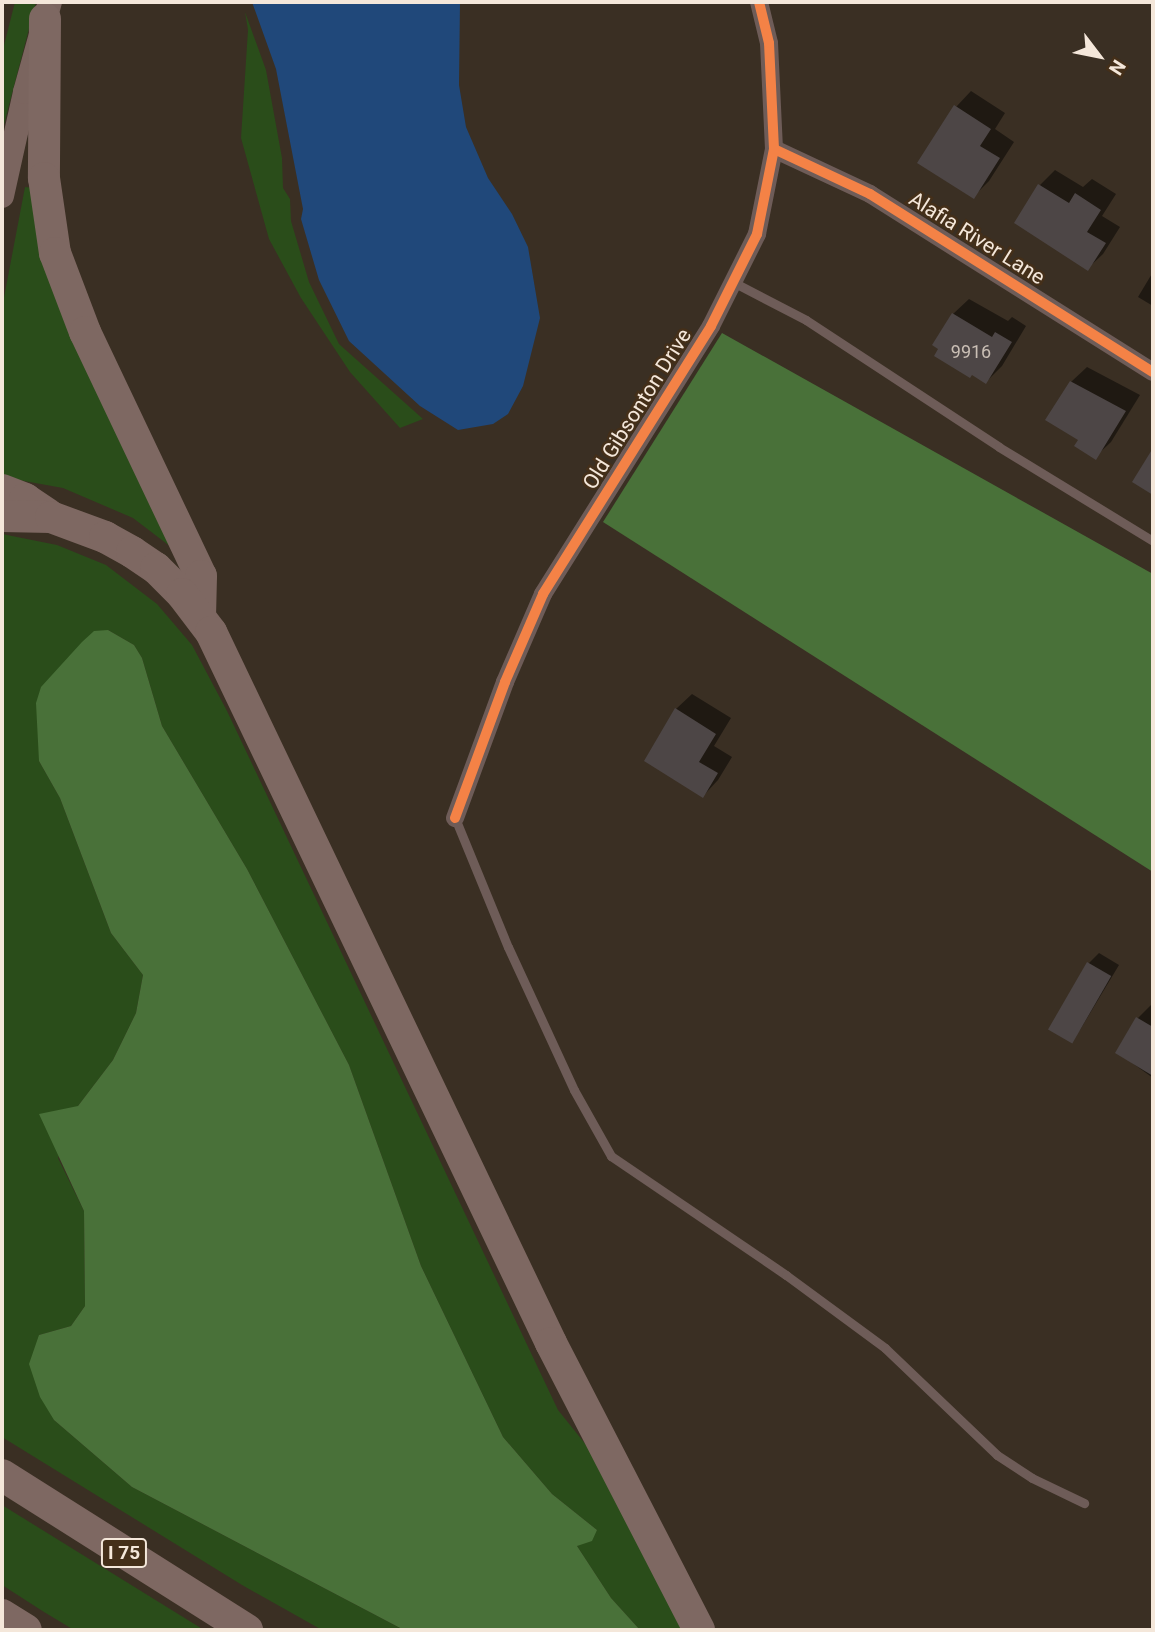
<!DOCTYPE html>
<html>
<head>
<meta charset="utf-8">
<style>
  body { margin:0 }
  #map { position:relative; width:1155px; height:1632px; overflow:hidden; background:#3a2f23; font-family:Roboto,sans-serif }
  div>[style] { position:absolute }
  .green>* { inset:0; background:#2a4d1a }
  .forest>* { inset:0; background:#497139 }
  .water>* { inset:0; background:#20487a }
  .shadow>* { inset:0; background:#0007 }
  .building>* { inset:0; background:#4d4646; transform-origin:0 0 }
  .service>* { height:9px; margin:-4.5px; padding:0 4.5px; transform-origin:4.5px; border-radius:4.5px; background:#6e5c58 }
  .minor>* { height:18px; margin:-9px; padding:0 9px; transform-origin:9px; border-radius:9px; background:#6e5c58 }
  .secondary>* { height:24px; margin:-12px; padding:0 12px; transform-origin:12px; border-radius:12px; background:#7b655f }
  .motorway>* { height:32px; margin:-16px; padding:0 16px; transform-origin:16px; border-radius:16px; background:#7e6862 }
  .cycleway>* { height:10px; margin:-5px; padding:0 5px; transform-origin:5px; border-radius:5px; background:#f48246 }
  span { translate:-50% -50%; white-space:nowrap; text-align:center; line-height:1.15; -webkit-text-stroke:5px #442f19; paint-order:stroke }
  .number-label { font-size:18px; color:#cabfb5 }
  .number-label span { -webkit-text-stroke-width:0 }
  .shield-label span { padding:2px 5px; background:#442f19; border:2px solid; border-radius:5px; -webkit-text-stroke-width:0 }
  .shield-label { font-size:19px; color:#f4e7da; font-weight:700 }
  .street-label { font-size:21px; color:#f4e7da }
  .frame { position:absolute; inset:0; border:4px solid #f4e7da; pointer-events:none }
  .north { position:absolute; left:1064px; top:21px; width:70px; height:70px; -webkit-text-stroke:5px #442f19; paint-order:stroke; rotate:122deg; font-size:19px; font-weight:700; line-height:28px; text-align:center; color:#f4e7da }
  .north::after { content:''; display:block; margin:auto; width:24px; height:32px; background:#f4e7da; clip-path:polygon(50% 0,100% 100%,50% 72%,0 100%) }
</style>
</head>
<body>
<div id="map">
  <div class="green">
    <i style="clip-path:polygon(15px 2px,36px 2px,2px 132px,2px 53px)"></i>
    <i style="clip-path:polygon(245px 12px,266px 70px,282px 158px,283px 188px,290px 199px,291px 221px,309px 282px,339px 344px,423px 419px,400px 428px,350px 372px,301px 298px,269px 239px,241px 138px,248px 30px)"></i>
    <i style="clip-path:polygon(25px 187px,34px 188px,171px 547px,133px 518px,63px 488px,2px 477px,2px 308px)"></i>
    <i style="clip-path:polygon(2px 534px,57px 545px,106px 565px,157px 604px,192px 645px,227px 711px,558px 1410px,628px 1497px,692px 1630px,640px 1630px,611px 1598px,577px 1546px,597px 1530px,552px 1494px,503px 1437px,421px 1266px,349px 1065px,247px 869px,162px 726px,142px 658px,134px 645px,108px 630px,39px 761px,60px 798px,111px 933px,143px 975px,136px 1013px,113px 1060px,78px 1106px,58px 1158px,84px 1211px,85px 1306px,71px 1326px,39px 1335px,54px 1420px,132px 1487px,404px 1630px,322px 1630px,242px 1585px,2px 1437px)"></i>
    <i style="clip-path:polygon(2px 1505px,204px 1630px,74px 1630px,44px 1612px,2px 1585px)"></i>
  </div>
  <div class="forest">
    <i style="clip-path:polygon(722px 333px,1153px 574px,1153px 872px,603px 522px)"></i>
    <i style="clip-path:polygon(108px 630px,134px 645px,142px 658px,162px 726px,247px 869px,349px 1065px,421px 1266px,503px 1437px,552px 1494px,597px 1530px,592px 1541px,577px 1546px,611px 1598px,640px 1630px,404px 1630px,132px 1487px,54px 1420px,40px 1397px,29px 1364px,39px 1335px,71px 1326px,85px 1306px,84px 1211px,39px 1114px,78px 1106px,113px 1060px,136px 1013px,143px 975px,111px 933px,60px 798px,39px 761px,36px 703px,41px 687px,82px 642px,94px 631px)"></i>
  </div>
  <div class="water">
    <i style="clip-path:polygon(252px 2px,460px 2px,459px 85px,466px 127px,488px 178px,512px 214px,528px 247px,540px 318px,523px 386px,508px 414px,493px 424px,458px 430px,420px 406px,349px 341px,319px 280px,301px 219px,303px 209px,276px 69px)"></i>
  </div>
  <div class="shadow">
    <i style="clip-path:polygon(971px 91px,1005px 113px,995px 129px,1014px 142px,989px 181px,973px 197px,956px 107px)"></i>
    <i style="clip-path:polygon(1055px 170px,1083px 187px,1092px 179px,1116px 194px,1102px 216px,1120px 227px,1103px 254px,1087px 269px,1040px 185px)"></i>
    <i style="clip-path:polygon(1153px 272px,1153px 306px,1138px 297px)"></i>
    <i style="clip-path:polygon(969px 299px,1008px 321px,1012px 317px,1026px 326px,1002px 366px,986px 382px,953px 314px)"></i>
    <i style="clip-path:polygon(1087px 367px,1140px 395px,1111px 442px,1095px 457px,1080px 440px,1071px 382px)"></i>
    <i style="clip-path:polygon(692px 694px,731px 718px,714px 746px,732px 757px,718px 780px,703px 796px,676px 709px)"></i>
    <i style="clip-path:polygon(1099px 953px,1119px 965px,1080px 1030px,1070px 1040px,1051px 1029px,1089px 963px)"></i>
    <i style="clip-path:polygon(1153px 1003px,1153px 1078px,1117px 1052px,1138px 1018px)"></i>
  </div>
  <div class="building">
    <i style="clip-path:polygon(954px 105px,991px 129px,980px 146px,1000px 158px,974px 199px,917px 163px)"></i>
    <i style="clip-path:polygon(1038px 184px,1069px 203px,1075px 193px,1101px 210px,1087px 232px,1106px 243px,1088px 271px,1014px 223px)"></i>
    <i style="clip-path:polygon(952px 313px,992px 337px,995px 332px,1012px 342px,986px 384px,972px 375px,970px 378px,934px 356px,938px 349px,932px 345px)"></i>
    <i style="clip-path:polygon(1070px 381px,1126px 411px,1096px 460px,1074px 446px,1078px 440px,1045px 420px)"></i>
    <i style="clip-path:polygon(1153px 448px,1153px 495px,1132px 482px)"></i>
    <i style="clip-path:polygon(675px 708px,716px 734px,699px 762px,718px 773px,703px 798px,644px 761px)"></i>
    <i style="left:1087px;top:962px;width:28px;height:78px;rotate:30deg"></i>
    <i style="clip-path:polygon(1136px 1017px,1153px 1027px,1153px 1076px,1115px 1053px)"></i>
  </div>
  <div class="service">
    <i style="left:733px;top:282px;width:82px;rotate:27.5deg"></i>
    <i style="left:806px;top:320px;width:231px;rotate:33.3deg"></i>
    <i style="left:999px;top:447px;width:180px;rotate:31.4deg"></i>
    <i style="left:455px;top:818px;width:139px;rotate:67.7deg"></i>
    <i style="left:508px;top:947px;width:157px;rotate:65.2deg"></i>
    <i style="left:574px;top:1090px;width:76px;rotate:60.7deg"></i>
    <i style="left:611px;top:1156px;width:212px;rotate:34.2deg"></i>
    <i style="left:786px;top:1275px;width:123px;rotate:36.4deg"></i>
    <i style="left:885px;top:1348px;width:155px;rotate:43.7deg"></i>
    <i style="left:997px;top:1455px;width:42px;rotate:33.3deg"></i>
    <i style="left:1032px;top:1478px;width:58px;rotate:25.7deg"></i>
  </div>
  <div class="minor">
    <i style="left:774px;top:149px;width:106px;rotate:25.1deg"></i>
    <i style="left:870px;top:194px;width:334px;rotate:32.2deg"></i>
    <i style="left:455px;top:818px;width:145px;rotate:-69.8deg"></i>
    <i style="left:505px;top:682px;width:96px;rotate:-66.6deg"></i>
    <i style="left:543px;top:594px;width:316px;rotate:-57.9deg"></i>
    <i style="left:711px;top:326px;width:103px;rotate:-63.4deg"></i>
    <i style="left:757px;top:234px;width:87px;rotate:-78.7deg"></i>
    <i style="left:774px;top:149px;width:106px;rotate:-92.7deg"></i>
    <i style="left:769px;top:43px;width:42px;rotate:-103.7deg"></i>
  </div>
  <div class="secondary">
    <i style="left:2px;top:196px;width:107px;rotate:-77.5deg"></i>
    <i style="left:25px;top:92px;width:93px;rotate:-74.5deg"></i>
  </div>
  <div class="motorway">
    <i style="left:45px;top:19px;width:159px;rotate:90.4deg"></i>
    <i style="left:44px;top:178px;width:76px;rotate:81.7deg"></i>
    <i style="left:55px;top:253px;width:85px;rotate:69.2deg"></i>
    <i style="left:85px;top:332px;width:270px;rotate:64.6deg"></i>
    <i style="left:201px;top:576px;width:40px;rotate:91.4deg"></i>
    <i style="left:2px;top:490px;width:25px;rotate:21deg"></i>
    <i style="left:25px;top:499px;width:27px;rotate:34deg"></i>
    <i style="left:2px;top:516px;width:49px;rotate:1.2deg"></i>
    <i style="left:51px;top:517px;width:58px;rotate:20.3deg"></i>
    <i style="left:105px;top:537px;width:31px;rotate:29deg"></i>
    <i style="left:132px;top:552px;width:29px;rotate:34deg"></i>
    <i style="left:156px;top:568px;width:37px;rotate:45deg"></i>
    <i style="left:182px;top:594px;width:48px;rotate:52.7deg"></i>
    <i style="left:211px;top:632px;width:788px;rotate:64.44deg"></i>
    <i style="left:551px;top:1343px;width:323px;rotate:62.7deg"></i>
    <i style="left:2px;top:1475px;width:290px;rotate:32.3deg"></i>
    <i style="left:2px;top:1615px;width:28px;rotate:32deg"></i>
  </div>
  <div class="cycleway">
    <i style="left:774px;top:149px;width:106px;rotate:25.1deg"></i>
    <i style="left:870px;top:194px;width:334px;rotate:32.2deg"></i>
    <i style="left:455px;top:818px;width:145px;rotate:-69.8deg"></i>
    <i style="left:505px;top:682px;width:96px;rotate:-66.6deg"></i>
    <i style="left:543px;top:594px;width:316px;rotate:-57.9deg"></i>
    <i style="left:711px;top:326px;width:103px;rotate:-63.4deg"></i>
    <i style="left:757px;top:234px;width:87px;rotate:-78.7deg"></i>
    <i style="left:774px;top:149px;width:106px;rotate:-92.7deg"></i>
    <i style="left:769px;top:43px;width:42px;rotate:-103.7deg"></i>
  </div>
  <div class="number-label">
    <span style="left:971px;top:352px">9916</span>
  </div>
  <div class="shield-label">
    <span style="left:124px;top:1553px">I 75</span>
  </div>
  <div class="street-label">
    <span style="left:977px;top:238px;rotate:32deg">Alafia River Lane</span>
    <span style="left:637px;top:409px;rotate:-58deg">Old Gibsonton Drive</span>
  </div>
  <div class="frame"></div>
  <div class="north">N</div>
</div>
</body>
</html>
